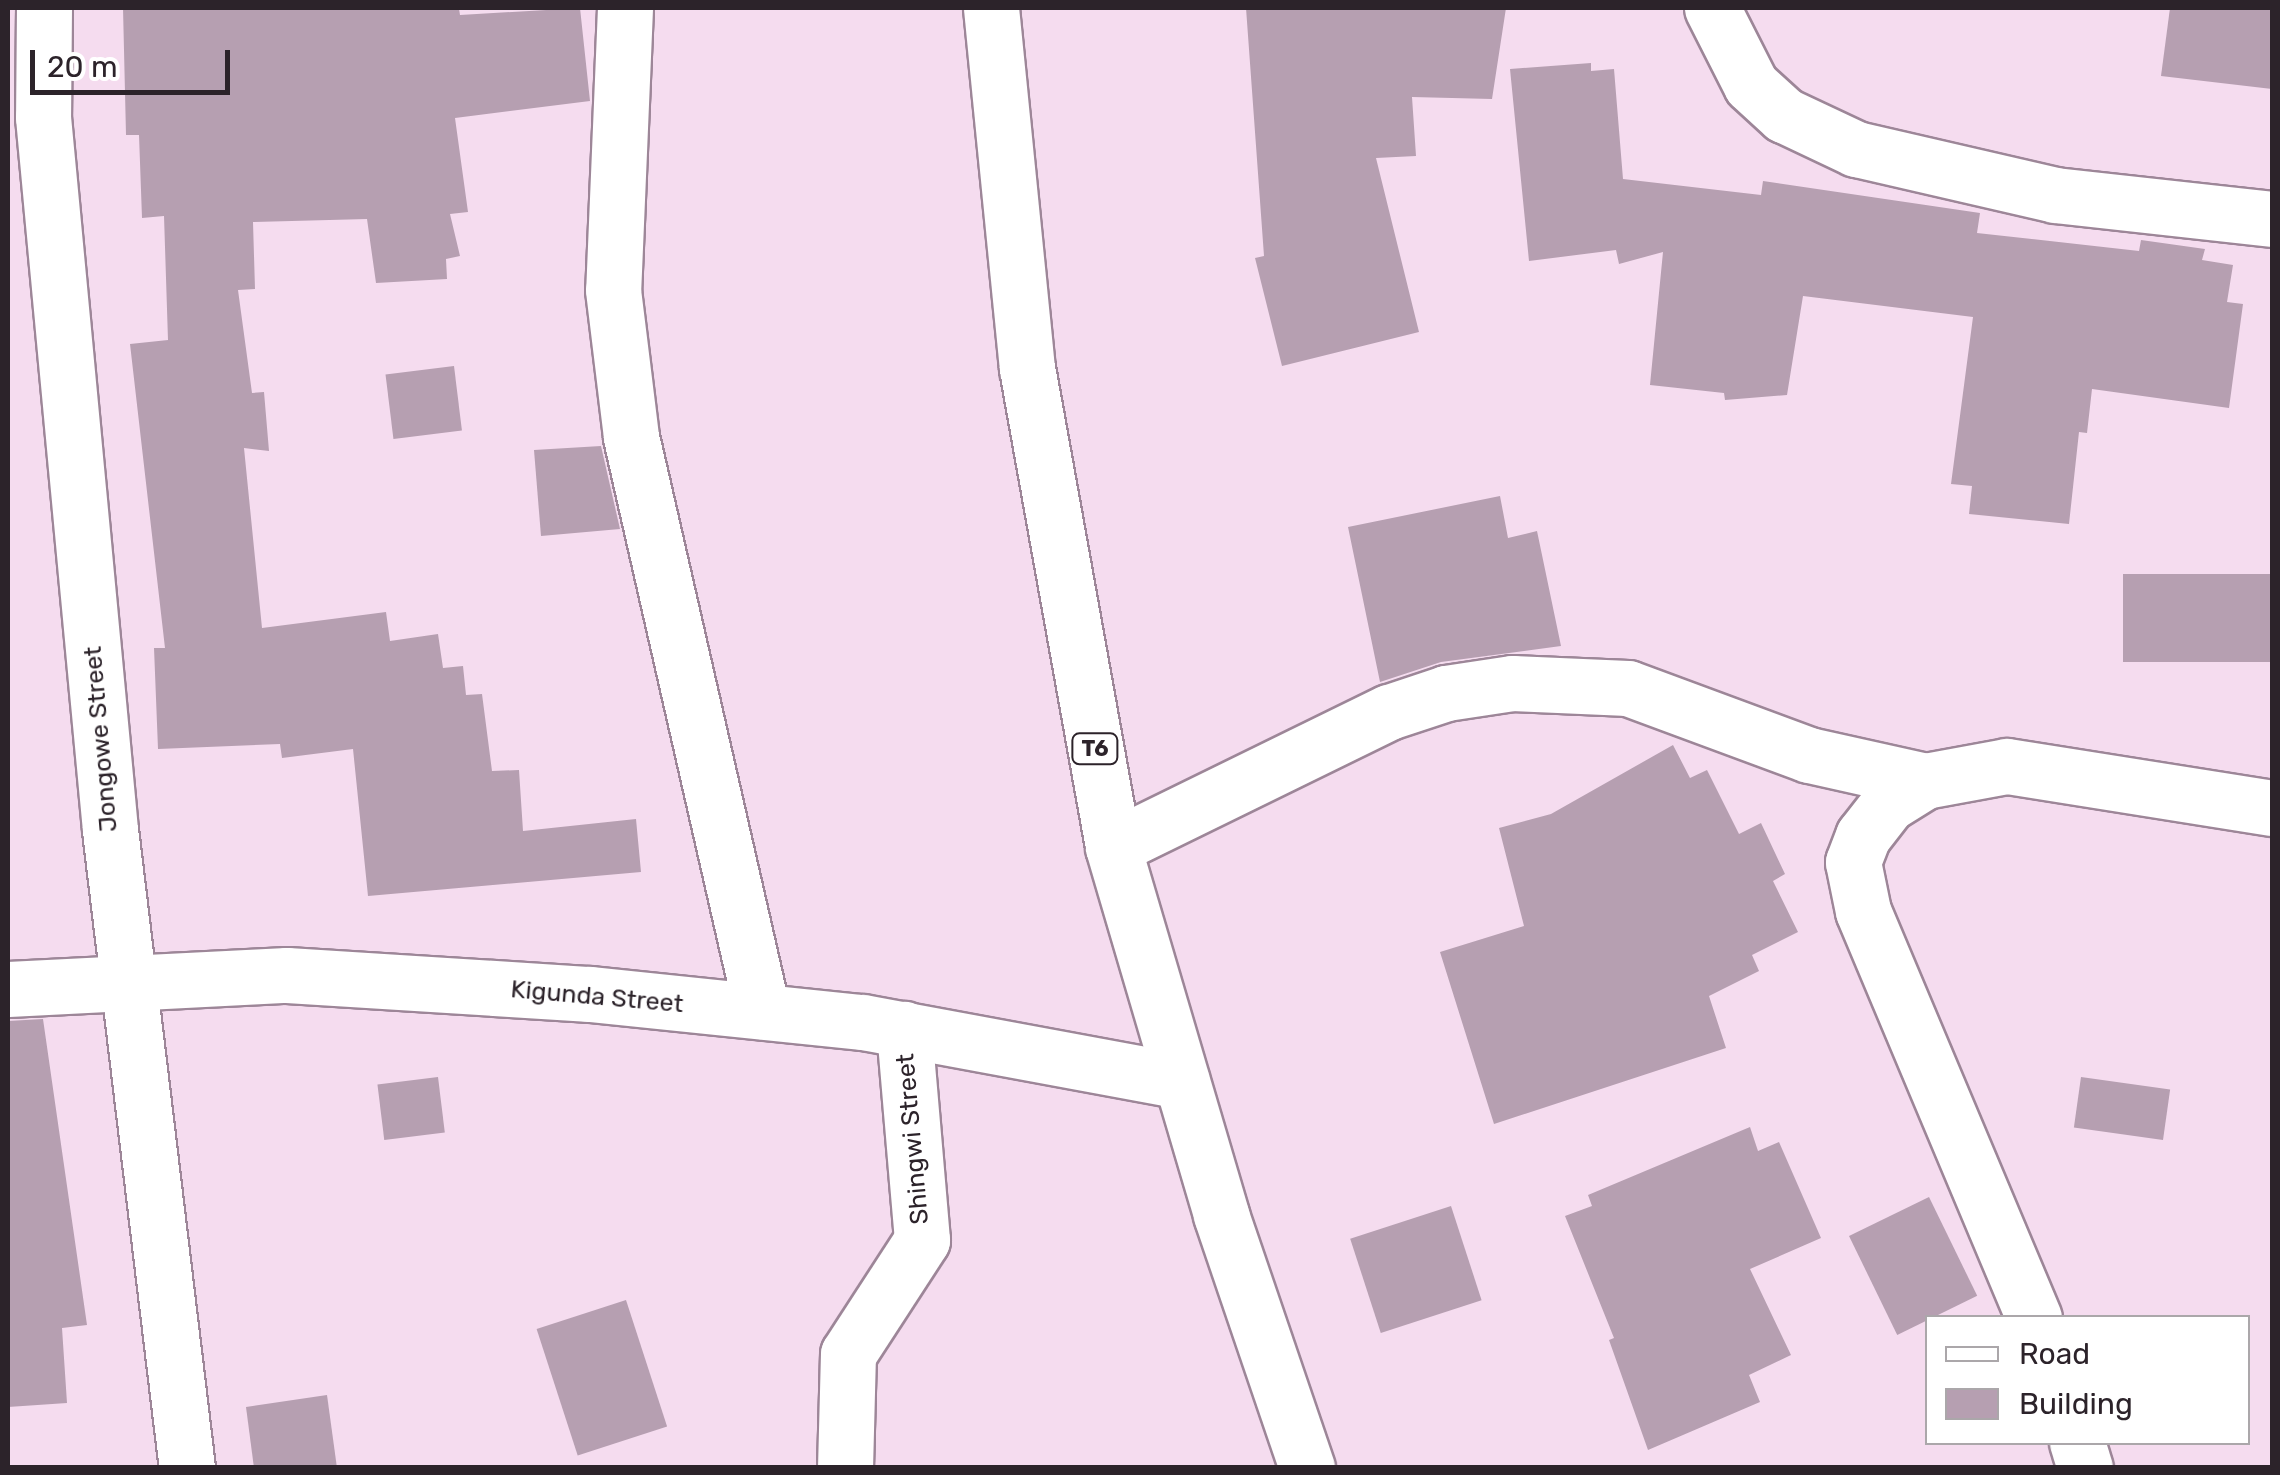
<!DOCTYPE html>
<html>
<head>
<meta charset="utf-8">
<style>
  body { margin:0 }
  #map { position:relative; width:2280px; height:1475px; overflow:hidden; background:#f5dcef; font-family:Rubik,sans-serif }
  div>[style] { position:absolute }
  .building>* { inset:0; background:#b69fb1; transform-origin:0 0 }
  .roads { filter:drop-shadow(2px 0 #9d8698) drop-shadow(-2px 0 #9d8698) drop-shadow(0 2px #9d8698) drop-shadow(0 -2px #9d8698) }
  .minor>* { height:55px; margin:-27.5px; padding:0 27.5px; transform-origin:27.5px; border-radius:27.5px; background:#fff }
  .highway>* { height:55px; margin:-27.5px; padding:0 27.5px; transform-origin:27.5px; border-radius:27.5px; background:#fff }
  span { translate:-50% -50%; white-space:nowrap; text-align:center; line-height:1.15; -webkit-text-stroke:9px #fff; paint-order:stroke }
  .shield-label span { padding:2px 8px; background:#fff; border:2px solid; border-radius:8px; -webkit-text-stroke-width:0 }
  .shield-label { font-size:22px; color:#2c232a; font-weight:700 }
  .street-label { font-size:25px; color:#2c232a }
  .frame { position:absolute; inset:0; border:10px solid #2c232a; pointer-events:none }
  .legend { position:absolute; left:1925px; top:1315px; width:325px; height:130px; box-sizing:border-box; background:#fff; border:2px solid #aba7aa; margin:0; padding:12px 18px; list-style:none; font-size:30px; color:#2c232a }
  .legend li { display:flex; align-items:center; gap:20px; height:50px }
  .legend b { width:50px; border:2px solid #aba7aa }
  .scale { position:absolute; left:30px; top:50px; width:200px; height:45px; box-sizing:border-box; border:5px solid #2c232a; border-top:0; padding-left:12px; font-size:30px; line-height:35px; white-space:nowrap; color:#2c232a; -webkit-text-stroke:8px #fff; paint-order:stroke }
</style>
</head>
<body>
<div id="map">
  <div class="building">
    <i style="clip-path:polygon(123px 8px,459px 9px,460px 15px,580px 8px,590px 101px,455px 118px,468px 212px,450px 214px,460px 256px,446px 259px,447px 279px,376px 283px,367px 219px,253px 222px,255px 289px,238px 290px,252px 393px,264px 392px,269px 451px,244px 448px,262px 628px,386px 612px,390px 641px,438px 634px,443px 668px,463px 666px,466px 695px,482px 694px,492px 771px,519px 770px,523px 831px,636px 819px,641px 872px,368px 896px,353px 749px,282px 758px,280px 744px,158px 749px,154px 648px,165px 648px,130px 344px,168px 340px,164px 216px,142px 218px,139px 135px,126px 135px)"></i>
    <i style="clip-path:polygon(1246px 8px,1506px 8px,1492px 99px,1412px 97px,1416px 156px,1376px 158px,1419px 332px,1282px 366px,1255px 258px,1264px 256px)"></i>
    <i style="clip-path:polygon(2170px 8px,2272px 8px,2272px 89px,2161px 76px)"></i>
    <i style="clip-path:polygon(1591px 63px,1591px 71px,1614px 69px,1623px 179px,1761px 195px,1763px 181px,1980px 213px,1977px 233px,2139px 251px,2141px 240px,2205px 249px,2202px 260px,2233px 265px,2227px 302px,2243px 304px,2229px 408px,2092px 389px,2087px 433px,2079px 432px,2069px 524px,1969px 514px,1972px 486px,1951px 484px,1973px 317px,1803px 296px,1787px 395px,1725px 400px,1724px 393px,1650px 385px,1663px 252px,1619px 264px,1616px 250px,1529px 261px,1510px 69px)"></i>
    <i style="left:454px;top:366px;width:65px;height:69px;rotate:83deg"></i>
    <i style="clip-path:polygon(601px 446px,620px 529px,541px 536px,534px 450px)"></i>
    <i style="clip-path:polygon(1500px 496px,1508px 538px,1537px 531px,1561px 646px,1441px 662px,1380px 682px,1348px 527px)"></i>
    <i style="left:2272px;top:574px;width:88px;height:149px;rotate:90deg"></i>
    <i style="clip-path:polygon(1673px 745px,1690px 778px,1707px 770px,1739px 834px,1761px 823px,1785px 874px,1773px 881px,1798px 932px,1752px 955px,1759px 971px,1709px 996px,1726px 1048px,1494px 1124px,1440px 952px,1524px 926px,1499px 828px,1551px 814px)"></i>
    <i style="clip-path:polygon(43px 1019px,87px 1325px,62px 1328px,67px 1403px,8px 1407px,8px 1021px)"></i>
    <i style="left:438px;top:1077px;width:56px;height:61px;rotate:83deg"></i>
    <i style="left:2081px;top:1077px;width:90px;height:51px;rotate:8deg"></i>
    <i style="clip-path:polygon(1750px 1127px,1758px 1151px,1779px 1142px,1821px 1238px,1750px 1269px,1791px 1355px,1749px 1375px,1760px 1402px,1648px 1450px,1609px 1340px,1614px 1338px,1565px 1216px,1592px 1206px,1588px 1195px)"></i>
    <i style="left:1929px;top:1197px;width:110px;height:89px;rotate:64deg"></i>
    <i style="left:1451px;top:1206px;width:99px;height:106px;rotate:72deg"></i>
    <i style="left:626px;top:1300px;width:133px;height:94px;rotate:72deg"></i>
    <i style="clip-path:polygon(327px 1395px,337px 1468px,254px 1468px,246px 1407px)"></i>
  </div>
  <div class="roads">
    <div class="minor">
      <i style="left:44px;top:8px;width:109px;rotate:90.5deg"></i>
      <i style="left:43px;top:117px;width:716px;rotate:84.63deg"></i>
      <i style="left:110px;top:830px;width:643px;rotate:83.12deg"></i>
      <i style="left:625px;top:8px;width:282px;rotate:92.4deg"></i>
      <i style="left:613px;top:290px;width:148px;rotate:83deg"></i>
      <i style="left:631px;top:437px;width:589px;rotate:77.14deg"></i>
      <i style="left:1712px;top:8px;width:86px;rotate:63.1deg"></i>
      <i style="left:1751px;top:85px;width:45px;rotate:42.3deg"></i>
      <i style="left:1784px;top:115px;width:80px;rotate:25.3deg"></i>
      <i style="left:1856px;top:149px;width:204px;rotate:13deg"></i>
      <i style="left:2055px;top:195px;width:218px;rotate:6.3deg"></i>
      <i style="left:1113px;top:847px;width:307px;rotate:-26.1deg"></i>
      <i style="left:1389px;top:712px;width:60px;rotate:-18.4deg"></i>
      <i style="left:1446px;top:693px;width:67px;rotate:-8.6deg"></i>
      <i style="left:1512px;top:683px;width:116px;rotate:2.5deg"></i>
      <i style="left:1628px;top:688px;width:193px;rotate:20.3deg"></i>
      <i style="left:1809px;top:755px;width:119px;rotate:12.6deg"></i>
      <i style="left:8px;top:989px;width:279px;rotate:-2.9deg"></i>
      <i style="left:287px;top:975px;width:304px;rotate:3.6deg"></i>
      <i style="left:590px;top:994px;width:274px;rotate:5.9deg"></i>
      <i style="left:863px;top:1022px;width:324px;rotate:10.5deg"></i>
      <i style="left:2034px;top:1318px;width:441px;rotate:-112.8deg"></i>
      <i style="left:1863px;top:911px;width:50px;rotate:-101.5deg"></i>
      <i style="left:1853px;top:862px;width:28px;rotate:-69deg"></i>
      <i style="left:1863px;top:836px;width:41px;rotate:-52deg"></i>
      <i style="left:1888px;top:804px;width:44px;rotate:-31.9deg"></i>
      <i style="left:1925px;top:781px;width:83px;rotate:-10.4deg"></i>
      <i style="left:2007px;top:766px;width:268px;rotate:9deg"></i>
      <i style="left:2077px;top:1442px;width:27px;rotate:73deg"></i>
      <i style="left:845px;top:1468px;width:114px;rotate:-88.5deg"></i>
      <i style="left:848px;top:1354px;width:136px;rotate:-57deg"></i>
      <i style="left:922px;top:1240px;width:212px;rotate:-94.9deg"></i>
    </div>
    <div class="highway">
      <i style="left:991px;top:8px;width:362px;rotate:84.3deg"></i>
      <i style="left:1027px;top:368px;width:487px;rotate:79.8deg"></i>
      <i style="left:1113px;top:847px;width:384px;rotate:73.6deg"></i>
      <i style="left:1221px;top:1215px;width:267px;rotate:71.2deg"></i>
    </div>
  </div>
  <div class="shield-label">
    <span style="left:1095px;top:749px">T6</span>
  </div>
  <div class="street-label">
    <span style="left:101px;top:739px;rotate:-95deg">Jongowe Street</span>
    <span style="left:597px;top:997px;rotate:5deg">Kigunda Street</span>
    <span style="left:913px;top:1139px;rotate:-95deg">Shingwi Street</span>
  </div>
  <div class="frame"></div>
  <ul class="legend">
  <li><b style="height:12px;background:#fff"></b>Road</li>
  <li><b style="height:28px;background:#b69fb1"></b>Building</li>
  </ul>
  <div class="scale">20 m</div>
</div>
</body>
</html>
